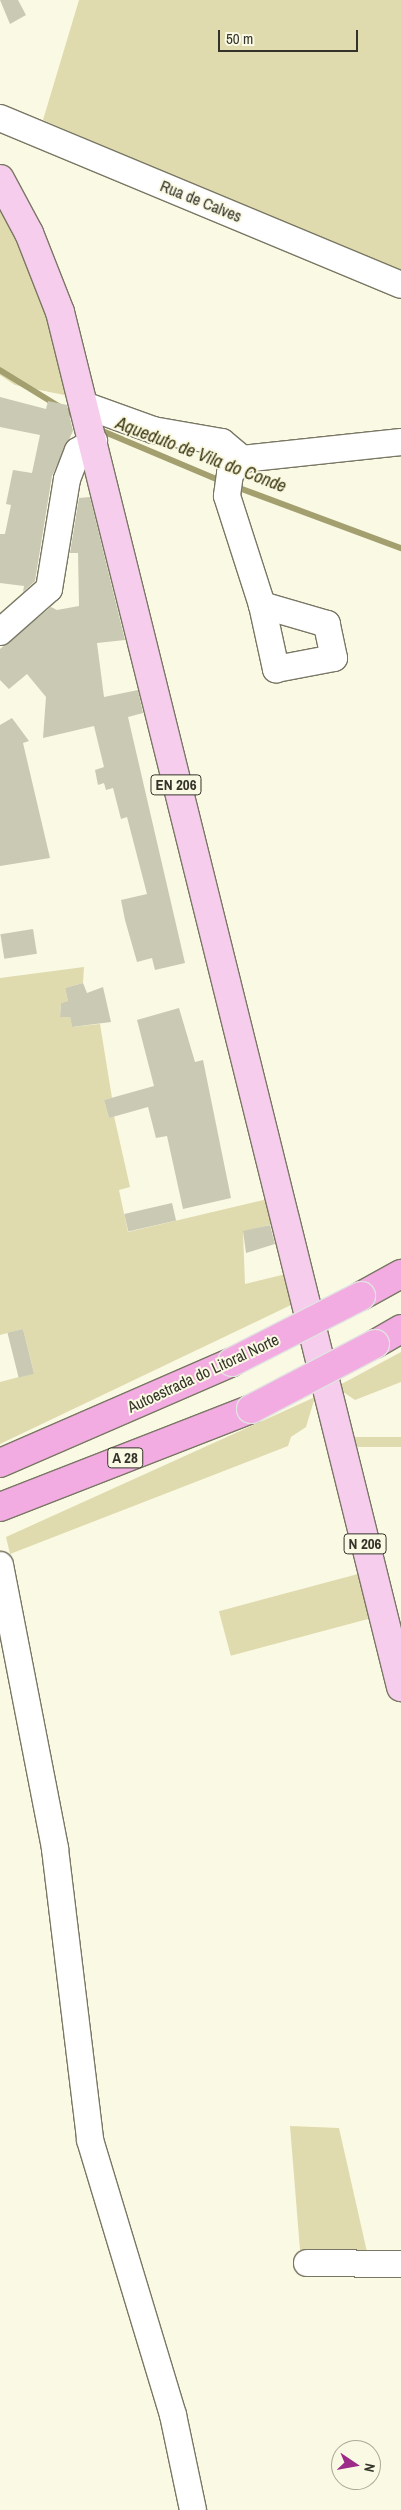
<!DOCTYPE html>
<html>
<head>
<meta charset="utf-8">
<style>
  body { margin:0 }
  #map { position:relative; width:401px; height:2510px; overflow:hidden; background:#faf9e3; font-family:"Archivo Narrow",sans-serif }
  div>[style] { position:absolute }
  .green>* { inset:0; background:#dfdbae; transform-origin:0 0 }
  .stream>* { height:5.5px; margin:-2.75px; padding:0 2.75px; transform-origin:2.75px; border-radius:2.75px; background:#a49f6f }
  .building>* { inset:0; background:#cac9b4; transform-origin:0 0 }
  .roads { filter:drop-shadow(1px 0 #797764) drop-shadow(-1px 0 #797764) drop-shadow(0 1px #797764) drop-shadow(0 -1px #797764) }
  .minor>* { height:26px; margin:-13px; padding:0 13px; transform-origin:13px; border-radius:13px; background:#fff }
  .major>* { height:28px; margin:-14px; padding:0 14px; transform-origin:14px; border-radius:14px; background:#f7cded }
  .highway>* { height:28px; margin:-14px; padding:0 14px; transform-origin:14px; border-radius:14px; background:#f2ace1 }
  .bridges { filter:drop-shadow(1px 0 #e2e2e1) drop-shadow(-1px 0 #e2e2e1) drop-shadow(0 1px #e2e2e1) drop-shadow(0 -1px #e2e2e1) }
  .highway-bridge>* { height:28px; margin:-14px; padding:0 14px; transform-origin:14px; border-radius:14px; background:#f2ace1 }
  span { translate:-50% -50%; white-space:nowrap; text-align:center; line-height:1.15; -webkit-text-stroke:4px #faf9e3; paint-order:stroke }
  .shield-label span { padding:1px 4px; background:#faf9e3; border:1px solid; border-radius:4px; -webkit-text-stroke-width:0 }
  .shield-label { font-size:15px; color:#33332a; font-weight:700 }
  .street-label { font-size:16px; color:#33332a }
  .water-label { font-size:18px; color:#3a360e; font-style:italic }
  .north { position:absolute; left:331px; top:2440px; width:50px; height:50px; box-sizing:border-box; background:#faf9e3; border:1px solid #aa9; border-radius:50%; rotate:102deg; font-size:14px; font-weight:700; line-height:20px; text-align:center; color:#33332a }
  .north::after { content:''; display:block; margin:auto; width:18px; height:22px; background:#9c2b89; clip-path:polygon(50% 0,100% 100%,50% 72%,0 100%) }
  .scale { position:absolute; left:218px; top:30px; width:140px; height:22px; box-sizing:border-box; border:2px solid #33332a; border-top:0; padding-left:6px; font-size:15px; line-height:18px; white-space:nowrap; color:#33332a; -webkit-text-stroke:4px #faf9e3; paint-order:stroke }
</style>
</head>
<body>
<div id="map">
  <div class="green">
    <i style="clip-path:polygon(79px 0,401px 0,401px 274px,43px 120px)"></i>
    <i style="clip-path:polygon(0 201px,46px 311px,69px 396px,15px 385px,0 375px)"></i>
    <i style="clip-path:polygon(84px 967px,83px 983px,65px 988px,68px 1001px,61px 1003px,60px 1017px,70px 1017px,72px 1027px,100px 1024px,112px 1098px,104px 1100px,109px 1118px,114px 1116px,130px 1187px,119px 1190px,128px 1232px,268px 1199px,272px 1224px,243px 1232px,245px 1284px,286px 1274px,291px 1305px,0 1444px,0 1382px,34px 1373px,23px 1329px,0 1335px,0 978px)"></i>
    <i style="clip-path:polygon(401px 1352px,401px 1382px,355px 1400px,336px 1387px)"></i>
    <i style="clip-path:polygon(315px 1397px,306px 1427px,291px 1437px,288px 1446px,10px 1554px,6px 1537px)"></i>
    <i style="left:401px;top:1437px;width:10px;height:50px;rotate:90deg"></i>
    <i style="left:358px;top:1574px;width:46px;height:144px;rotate:75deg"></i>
    <i style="clip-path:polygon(290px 2126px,339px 2128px,367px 2252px,300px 2250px)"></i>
  </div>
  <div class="stream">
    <i style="left:0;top:370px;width:88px;rotate:31.5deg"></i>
    <i style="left:98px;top:429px;width:134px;rotate:22.9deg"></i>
    <i style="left:234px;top:486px;width:178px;rotate:20.4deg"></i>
  </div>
  <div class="building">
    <i style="clip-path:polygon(0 0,18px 0,26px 15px,10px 24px)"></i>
    <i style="clip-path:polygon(0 397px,46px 409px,48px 401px,67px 405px,73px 431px,52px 476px,35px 581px,23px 592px,24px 586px,0 583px,0 534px,5px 534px,11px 505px,6px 504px,13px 470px,32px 473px,40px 435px,0 427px)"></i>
    <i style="clip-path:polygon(90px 497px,125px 640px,97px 643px,104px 697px,138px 690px,143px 713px,128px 717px,185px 963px,155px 970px,152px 958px,137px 962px,125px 920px,121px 900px,147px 894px,127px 817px,121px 819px,113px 788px,106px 790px,104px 783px,98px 785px,95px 770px,104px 767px,94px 726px,43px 738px,46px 697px,27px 674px,9px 689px,0 680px,0 649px,51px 607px,57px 610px,79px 606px,78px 553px,70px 553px,79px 498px)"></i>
    <i style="clip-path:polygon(12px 718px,29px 741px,23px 743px,50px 858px,0 866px,0 725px)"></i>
    <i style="left:33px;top:929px;width:25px;height:33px;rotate:81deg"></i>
    <i style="clip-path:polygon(83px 983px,87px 993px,103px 987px,111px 1022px,72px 1027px,70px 1017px,60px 1017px,61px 1003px,68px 1001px,65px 988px)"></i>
    <i style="clip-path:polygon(179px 1008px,195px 1062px,203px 1060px,231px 1198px,183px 1209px,167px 1136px,156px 1138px,148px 1107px,109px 1118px,104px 1100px,154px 1086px,137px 1020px)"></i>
    <i style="left:172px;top:1203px;width:18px;height:49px;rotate:77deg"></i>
    <i style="clip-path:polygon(270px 1225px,275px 1244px,246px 1253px,243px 1231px)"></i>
    <i style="left:23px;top:1329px;width:46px;height:16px;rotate:76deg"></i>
  </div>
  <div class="roads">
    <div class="minor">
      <i style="left:0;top:118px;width:434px;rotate:22.6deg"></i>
      <i style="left:84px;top:405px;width:73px;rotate:19.9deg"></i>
      <i style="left:153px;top:430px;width:70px;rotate:9.9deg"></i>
      <i style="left:222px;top:442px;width:26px;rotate:40deg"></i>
      <i style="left:242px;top:459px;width:160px;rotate:-6.1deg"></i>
      <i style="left:242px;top:459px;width:19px;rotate:129deg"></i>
      <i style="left:230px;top:474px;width:22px;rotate:98deg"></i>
      <i style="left:227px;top:496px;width:114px;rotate:72.2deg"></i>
      <i style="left:262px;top:605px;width:66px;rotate:77.7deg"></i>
      <i style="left:276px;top:669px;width:59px;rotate:-10.7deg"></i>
      <i style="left:334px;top:658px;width:35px;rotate:-102deg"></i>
      <i style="left:327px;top:624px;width:68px;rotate:-163.7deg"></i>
      <i style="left:0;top:632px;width:65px;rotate:-41.3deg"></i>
      <i style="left:49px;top:589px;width:111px;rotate:-80.7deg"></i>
      <i style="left:67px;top:479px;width:30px;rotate:-69deg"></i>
      <i style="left:78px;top:451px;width:19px;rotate:-32deg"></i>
      <i style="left:0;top:1565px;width:289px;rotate:79deg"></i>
      <i style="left:55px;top:1849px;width:293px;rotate:83.1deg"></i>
      <i style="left:90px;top:2140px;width:287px;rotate:73.2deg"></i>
      <i style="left:173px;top:2415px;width:97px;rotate:78.1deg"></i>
      <i style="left:307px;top:2263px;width:94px;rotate:0.6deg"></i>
    </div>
    <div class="major">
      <i style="left:0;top:179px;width:61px;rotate:61.8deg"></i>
      <i style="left:29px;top:233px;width:85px;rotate:68.6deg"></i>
      <i style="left:60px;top:312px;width:1417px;rotate:76.07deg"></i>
    </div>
    <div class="highway">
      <i style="left:361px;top:1296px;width:46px;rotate:-28.8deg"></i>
      <i style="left:375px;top:1344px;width:30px;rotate:-30deg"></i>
      <i style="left:0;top:1463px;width:253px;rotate:-23.5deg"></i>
      <i style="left:0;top:1507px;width:269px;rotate:-21.3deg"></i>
    </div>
  </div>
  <div class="bridges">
    <div class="highway-bridge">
      <i style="left:232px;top:1362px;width:145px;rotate:-27.1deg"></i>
      <i style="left:251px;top:1409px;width:140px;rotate:-27.7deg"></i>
    </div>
  </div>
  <div class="shield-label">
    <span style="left:176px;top:785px">EN 206</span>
    <span style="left:125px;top:1458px">A 28</span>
    <span style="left:365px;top:1544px">N 206</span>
  </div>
  <div class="street-label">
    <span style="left:201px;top:201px;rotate:22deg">Rua de Calves</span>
    <span style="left:203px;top:1373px;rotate:-25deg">Autoestrada do Litoral Norte</span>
  </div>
  <div class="water-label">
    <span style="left:201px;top:455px;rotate:21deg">Aqueduto de Vila do Conde</span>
  </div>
  <div class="north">N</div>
  <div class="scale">50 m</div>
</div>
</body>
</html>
